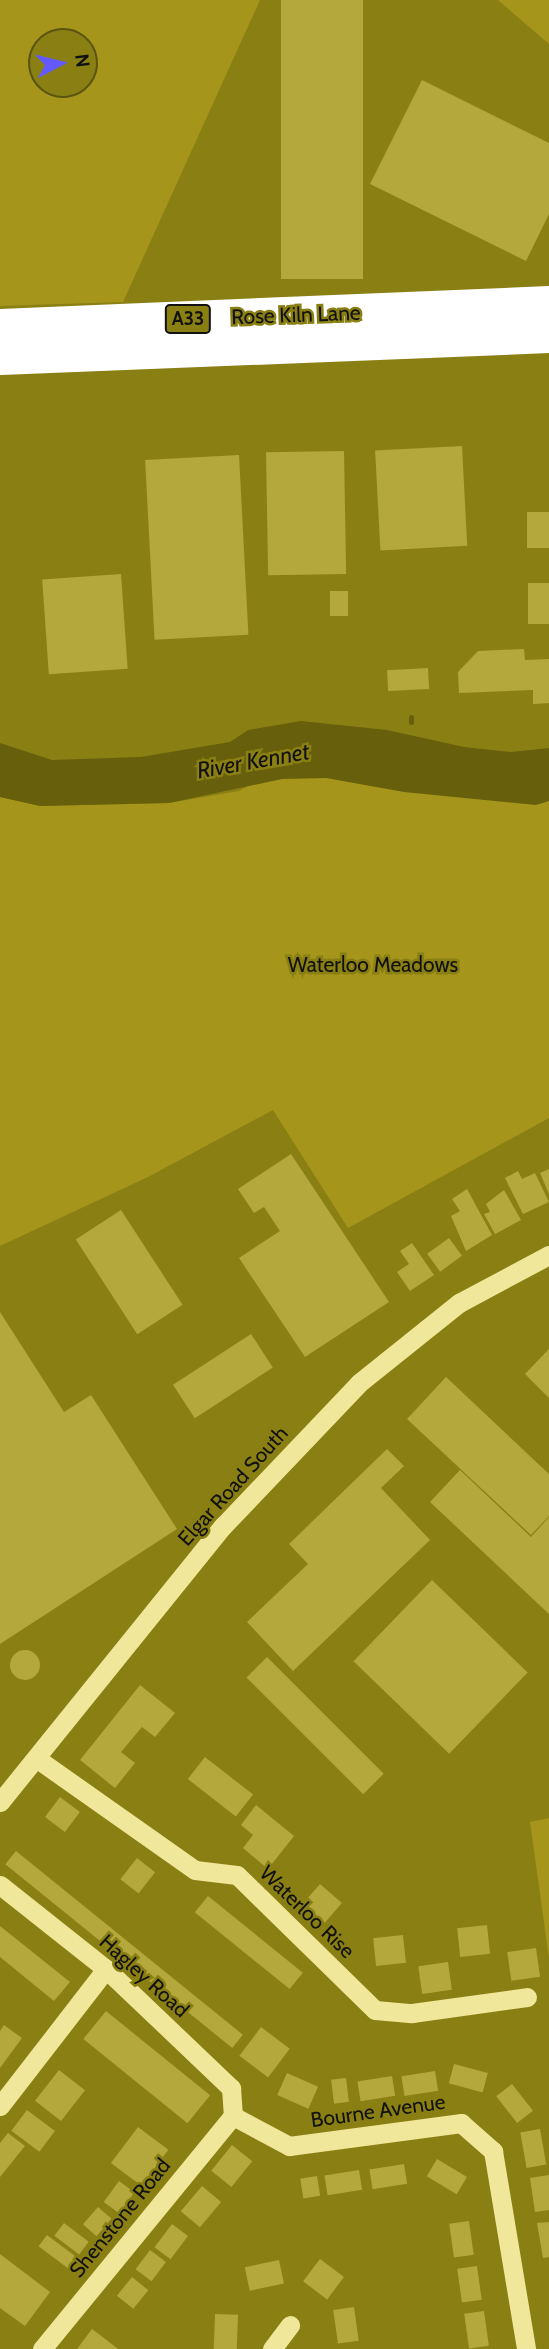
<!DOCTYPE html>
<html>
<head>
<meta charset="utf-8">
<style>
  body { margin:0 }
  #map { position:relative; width:549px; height:2349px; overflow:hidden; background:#8a7f13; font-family:Cabin,sans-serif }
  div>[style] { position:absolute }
  .green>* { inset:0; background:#a5951b }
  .water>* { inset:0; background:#675f0c }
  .stream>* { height:5px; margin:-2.5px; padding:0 2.5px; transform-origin:2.5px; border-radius:2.5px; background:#675f0c }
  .building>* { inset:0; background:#b4a73b; transform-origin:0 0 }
  .round { border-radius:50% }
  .street>* { height:19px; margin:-9.5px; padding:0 9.5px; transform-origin:9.5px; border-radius:9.5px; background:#f0e79a }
  .highway>* { height:37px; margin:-18.5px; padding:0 18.5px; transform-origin:18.5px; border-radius:18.5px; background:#fff }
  span { translate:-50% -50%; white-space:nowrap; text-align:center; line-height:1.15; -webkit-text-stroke:5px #8a7f13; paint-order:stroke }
  .shield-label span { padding:2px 5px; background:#8a7f13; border:2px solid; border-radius:5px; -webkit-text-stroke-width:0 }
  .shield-label { font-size:19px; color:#111; font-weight:700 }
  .street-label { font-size:21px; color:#111 }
  .park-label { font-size:21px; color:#111 }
  .water-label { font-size:23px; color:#111; font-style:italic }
  .north { position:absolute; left:28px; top:28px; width:70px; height:70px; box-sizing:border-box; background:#8a7f13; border:2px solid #5a5312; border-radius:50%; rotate:83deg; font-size:19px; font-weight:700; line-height:28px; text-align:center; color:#111 }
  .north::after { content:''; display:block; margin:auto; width:24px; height:32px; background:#6259ff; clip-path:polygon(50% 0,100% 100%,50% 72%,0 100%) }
</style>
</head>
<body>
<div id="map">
  <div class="green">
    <i style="clip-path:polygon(evenodd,0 0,260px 0,123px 302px,0 306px,0 0,42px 42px,84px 42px,84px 84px,42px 84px,42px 42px)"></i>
    <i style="clip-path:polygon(498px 0,549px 0,549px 44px)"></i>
    <i style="clip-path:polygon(281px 767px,527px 804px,549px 793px,549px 1118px,348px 1228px,273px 1110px,148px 1177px,0 1246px,0 797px,40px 806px,169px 803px,239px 791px)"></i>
    <i style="clip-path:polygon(549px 1818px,549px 1958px,530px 1822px)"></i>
  </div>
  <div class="water">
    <i style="clip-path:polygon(301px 721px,387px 730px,464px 747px,511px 752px,549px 748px,549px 801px,536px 805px,404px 792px,326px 778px,282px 779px,169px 803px,40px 806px,0 797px,0 743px,52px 760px,141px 757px,230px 742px,248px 730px)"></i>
  </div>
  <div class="stream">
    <i style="left:411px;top:722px;width:5px;rotate:-90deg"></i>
  </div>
  <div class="building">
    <i style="left:281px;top:0;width:82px;height:279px"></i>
    <i style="clip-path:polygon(422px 80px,549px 143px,549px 214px,526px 261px,370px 184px)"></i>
    <i style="left:462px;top:446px;width:100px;height:87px;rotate:87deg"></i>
    <i style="left:344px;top:451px;width:123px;height:78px;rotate:89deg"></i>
    <i style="left:239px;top:455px;width:180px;height:94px;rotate:87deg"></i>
    <i style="left:549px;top:512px;width:36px;height:22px;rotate:90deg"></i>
    <i style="left:121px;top:574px;width:95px;height:79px;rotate:86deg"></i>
    <i style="left:549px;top:583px;width:41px;height:21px;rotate:90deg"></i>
    <i style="left:348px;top:591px;width:25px;height:18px;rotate:90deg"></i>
    <i style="clip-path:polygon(524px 649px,525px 660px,549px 659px,549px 703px,533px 704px,533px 690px,459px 693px,458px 672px,478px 651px)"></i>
    <i style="left:428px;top:668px;width:21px;height:41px;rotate:87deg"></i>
    <i style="clip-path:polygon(291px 1154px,389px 1302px,305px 1357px,239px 1258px,280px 1231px,264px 1207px,254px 1213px,238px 1189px)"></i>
    <i style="clip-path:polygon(549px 1169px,549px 1194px,540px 1173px)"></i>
    <i style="clip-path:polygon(518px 1171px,522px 1179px,535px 1173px,549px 1202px,523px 1214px,505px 1178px)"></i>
    <i style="clip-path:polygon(467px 1189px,492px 1235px,466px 1251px,451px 1216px,460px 1211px,452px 1199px)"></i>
    <i style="clip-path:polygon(504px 1190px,521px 1220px,495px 1234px,484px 1214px,490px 1212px,486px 1204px)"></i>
    <i style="left:121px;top:1210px;width:113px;height:54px;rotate:57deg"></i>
    <i style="left:449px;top:1238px;width:22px;height:27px;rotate:54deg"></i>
    <i style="clip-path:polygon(412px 1243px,434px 1275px,410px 1291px,397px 1272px,409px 1264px,400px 1251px)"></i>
    <i style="clip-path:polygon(0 1312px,64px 1412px,91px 1395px,177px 1529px,0 1644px)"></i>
    <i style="left:251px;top:1334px;width:40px;height:93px;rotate:57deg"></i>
    <i style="clip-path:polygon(549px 1349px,549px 1398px,525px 1374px)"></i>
    <i style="clip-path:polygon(446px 1377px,549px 1474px,549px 1516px,531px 1535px,407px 1419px)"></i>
    <i style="clip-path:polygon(387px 1449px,404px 1466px,381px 1488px,430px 1540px,293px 1671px,247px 1622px,308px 1564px,289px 1544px)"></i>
    <i style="clip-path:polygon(460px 1470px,531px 1537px,549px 1517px,549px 1614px,430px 1502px)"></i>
    <i style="left:432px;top:1580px;width:133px;height:113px;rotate:44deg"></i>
    <i class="round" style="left:10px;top:1650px;width:30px;height:30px"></i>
    <i style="left:267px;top:1657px;width:165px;height:29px;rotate:45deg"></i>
    <i style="clip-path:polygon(140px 1685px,175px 1713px,155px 1737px,142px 1727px,121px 1752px,135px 1763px,115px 1788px,80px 1760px)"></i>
    <i style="left:205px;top:1757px;width:61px;height:28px;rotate:38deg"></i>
    <i style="left:60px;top:1797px;width:25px;height:25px;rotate:37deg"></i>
    <i style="clip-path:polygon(256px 1805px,294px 1836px,268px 1869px,243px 1848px,253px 1835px,241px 1825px)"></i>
    <i style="left:16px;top:1851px;width:292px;height:17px;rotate:39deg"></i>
    <i style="left:137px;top:1858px;width:23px;height:27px;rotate:38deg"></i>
    <i style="left:320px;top:1884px;width:29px;height:26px;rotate:41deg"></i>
    <i style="left:208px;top:1896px;width:122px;height:21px;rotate:39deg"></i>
    <i style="left:487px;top:1925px;width:29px;height:30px;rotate:84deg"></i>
    <i style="clip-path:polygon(0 1926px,70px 1982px,54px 2001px,0 1957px)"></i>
    <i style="left:403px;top:1935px;width:28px;height:30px;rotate:84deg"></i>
    <i style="left:536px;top:1948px;width:29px;height:29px;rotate:82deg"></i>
    <i style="left:448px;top:1962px;width:28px;height:30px;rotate:82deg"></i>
    <i style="left:106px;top:2011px;width:134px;height:36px;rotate:39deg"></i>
    <i style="clip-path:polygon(4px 2025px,22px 2038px,0 2068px,0 2031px)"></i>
    <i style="left:261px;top:2027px;width:36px;height:36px;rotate:37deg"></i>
    <i style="left:454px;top:2064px;width:35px;height:20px;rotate:15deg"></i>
    <i style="left:59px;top:2070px;width:33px;height:39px;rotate:38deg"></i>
    <i style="left:435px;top:2071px;width:20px;height:34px;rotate:81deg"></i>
    <i style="left:287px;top:2073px;width:34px;height:24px;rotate:24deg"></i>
    <i style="left:392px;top:2076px;width:20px;height:35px;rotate:81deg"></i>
    <i style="left:346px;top:2078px;width:24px;height:15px;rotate:83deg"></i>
    <i style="left:512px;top:2084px;width:34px;height:20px;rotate:52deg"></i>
    <i style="left:27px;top:2110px;width:35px;height:26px;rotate:37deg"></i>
    <i style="left:138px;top:2127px;width:38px;height:45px;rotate:37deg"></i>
    <i style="left:540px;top:2129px;width:36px;height:20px;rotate:80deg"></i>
    <i style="clip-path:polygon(8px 2133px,25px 2146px,0 2177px,0 2143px)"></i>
    <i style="left:232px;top:2145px;width:26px;height:33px;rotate:39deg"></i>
    <i style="left:437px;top:2159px;width:35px;height:20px;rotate:31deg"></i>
    <i style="left:404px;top:2164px;width:20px;height:35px;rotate:81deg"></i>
    <i style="left:359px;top:2170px;width:20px;height:35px;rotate:81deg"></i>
    <i style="clip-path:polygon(549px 2175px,549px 2210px,535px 2212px,530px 2178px)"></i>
    <i style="left:317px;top:2176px;width:20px;height:17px;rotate:81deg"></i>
    <i style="left:119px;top:2181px;width:19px;height:26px;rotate:36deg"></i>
    <i style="left:202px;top:2186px;width:25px;height:33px;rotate:40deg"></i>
    <i style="left:98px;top:2207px;width:18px;height:23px;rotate:41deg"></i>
    <i style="left:469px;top:2221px;width:34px;height:20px;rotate:82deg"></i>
    <i style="clip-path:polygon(549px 2222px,549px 2257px,543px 2258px,537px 2223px)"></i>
    <i style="left:64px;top:2223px;width:31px;height:16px;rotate:37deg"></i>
    <i style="left:172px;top:2224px;width:20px;height:29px;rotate:37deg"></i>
    <i style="left:47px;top:2235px;width:38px;height:14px;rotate:37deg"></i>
    <i style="left:150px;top:2250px;width:20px;height:24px;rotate:37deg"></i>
    <i style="clip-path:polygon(0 2254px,50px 2292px,25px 2326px,0 2308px)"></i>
    <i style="left:320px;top:2259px;width:30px;height:28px;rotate:37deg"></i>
    <i style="left:279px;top:2260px;width:24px;height:35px;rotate:78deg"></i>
    <i style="left:477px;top:2266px;width:34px;height:20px;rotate:82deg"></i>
    <i style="left:132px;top:2277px;width:21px;height:24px;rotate:39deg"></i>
    <i style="left:354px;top:2307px;width:34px;height:21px;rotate:82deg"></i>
    <i style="left:484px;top:2311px;width:35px;height:20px;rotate:82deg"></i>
    <i style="left:215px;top:2314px;width:23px;height:35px;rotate:2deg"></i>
    <i style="clip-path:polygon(92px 2329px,104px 2338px,118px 2349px,77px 2349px)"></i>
  </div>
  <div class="street">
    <i style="left:36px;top:1758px;width:194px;rotate:35.2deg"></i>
    <i style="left:195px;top:1870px;width:42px;rotate:6.8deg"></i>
    <i style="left:237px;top:1875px;width:193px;rotate:44.4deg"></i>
    <i style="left:375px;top:2010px;width:37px;rotate:5deg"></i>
    <i style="left:412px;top:2013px;width:116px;rotate:-7.9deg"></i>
    <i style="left:0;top:1802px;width:355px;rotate:-51.1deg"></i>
    <i style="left:223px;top:1526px;width:197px;rotate:-46.4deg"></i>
    <i style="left:359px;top:1383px;width:128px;rotate:-38.7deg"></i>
    <i style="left:459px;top:1303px;width:102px;rotate:-28.1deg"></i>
    <i style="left:0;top:1885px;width:135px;rotate:38.4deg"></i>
    <i style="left:106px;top:1969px;width:173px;rotate:43.6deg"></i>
    <i style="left:231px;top:2088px;width:28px;rotate:86deg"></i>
    <i style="left:0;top:2106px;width:173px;rotate:-52.3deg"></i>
    <i style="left:233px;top:2116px;width:64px;rotate:28.2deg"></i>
    <i style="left:289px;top:2146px;width:174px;rotate:-7.6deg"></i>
    <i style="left:461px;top:2123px;width:43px;rotate:41.2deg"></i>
    <i style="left:493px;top:2151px;width:201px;rotate:80.5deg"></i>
    <i style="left:42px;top:2349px;width:301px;rotate:-50.7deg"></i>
    <i style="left:272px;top:2349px;width:30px;rotate:-53deg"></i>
  </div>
  <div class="highway">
    <i style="left:0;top:327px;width:549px;rotate:-2.4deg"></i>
    <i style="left:0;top:356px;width:549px;rotate:-2.29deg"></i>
  </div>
  <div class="shield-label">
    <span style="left:188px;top:319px">A33</span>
  </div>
  <div class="street-label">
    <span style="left:296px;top:315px;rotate:-2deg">Rose Kiln Lane</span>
    <span style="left:233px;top:1486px;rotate:-48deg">Elgar Road South</span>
    <span style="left:307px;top:1912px;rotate:44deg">Waterloo Rise</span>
    <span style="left:144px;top:1976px;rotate:42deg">Hagley Road</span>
    <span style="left:378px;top:2111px;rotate:-8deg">Bourne Avenue</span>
    <span style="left:120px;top:2218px;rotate:-51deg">Shenstone Road</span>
  </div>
  <div class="park-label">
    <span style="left:373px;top:965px">Waterloo Meadows</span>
  </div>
  <div class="water-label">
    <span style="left:253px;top:761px;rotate:-10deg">River Kennet</span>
  </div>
  <div class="north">N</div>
</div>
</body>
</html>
